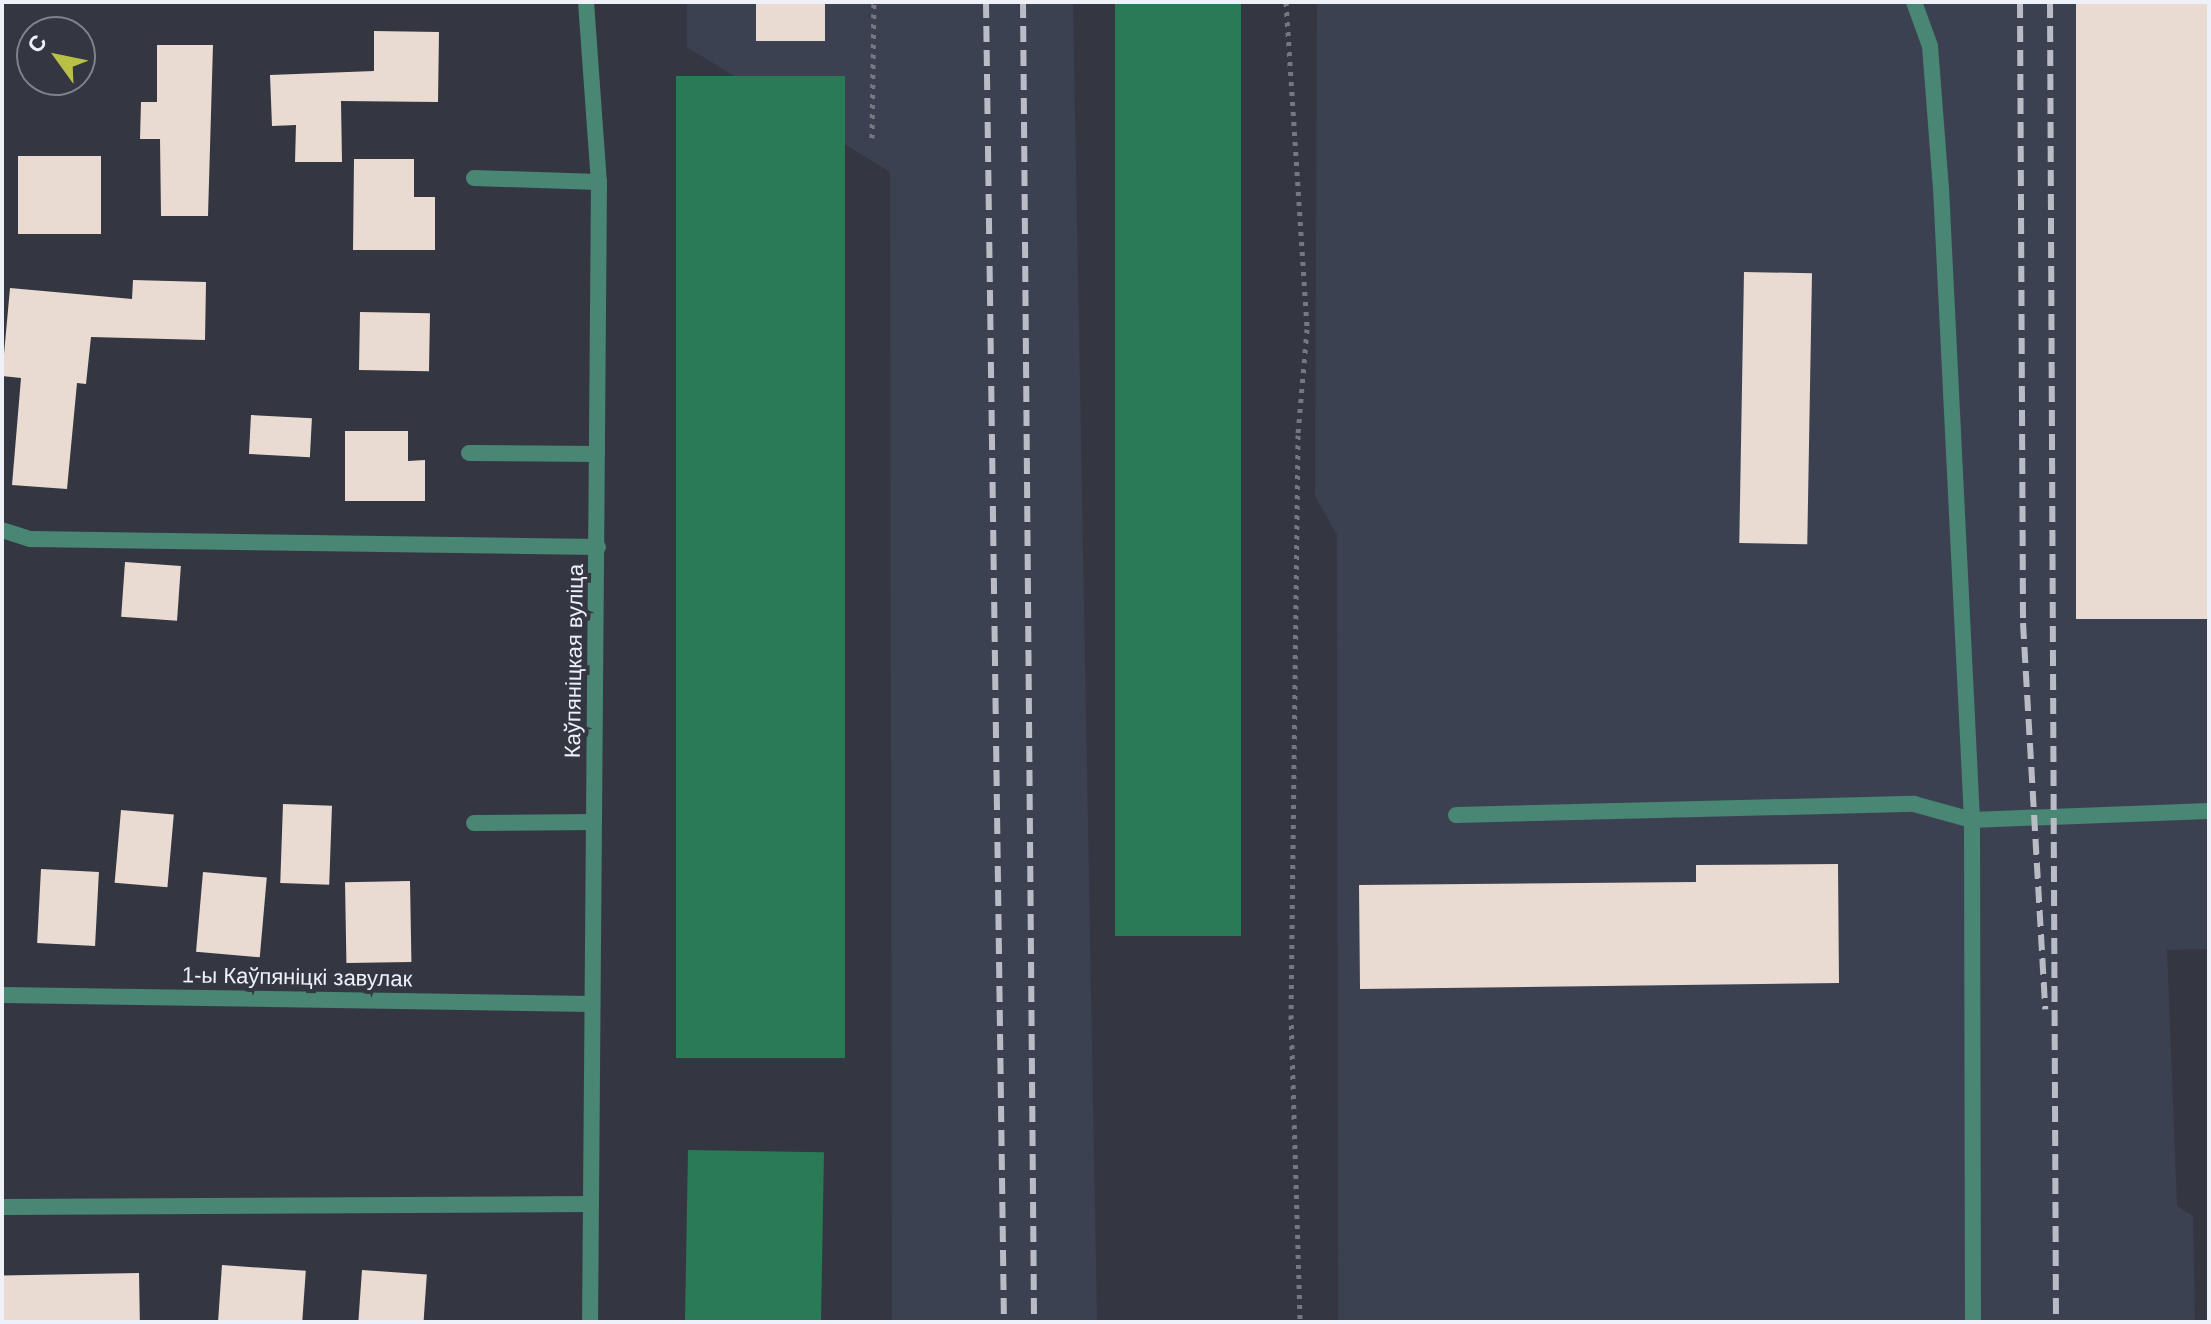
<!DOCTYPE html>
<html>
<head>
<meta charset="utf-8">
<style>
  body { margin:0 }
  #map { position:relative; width:2211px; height:1324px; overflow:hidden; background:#343742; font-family:Helvetica,sans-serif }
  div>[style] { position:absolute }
  .built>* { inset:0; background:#3c4151 }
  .forest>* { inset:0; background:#2a7a55; transform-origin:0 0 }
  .building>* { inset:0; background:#e9dbd1; transform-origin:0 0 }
  .path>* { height:5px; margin-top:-2.5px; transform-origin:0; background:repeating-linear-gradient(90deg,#757781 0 4px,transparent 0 10px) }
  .service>* { height:16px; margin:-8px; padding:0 8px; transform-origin:8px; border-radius:8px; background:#498673 }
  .minor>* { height:16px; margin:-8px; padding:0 8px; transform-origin:8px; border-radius:8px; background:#498673 }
  .rail>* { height:6px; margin-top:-3px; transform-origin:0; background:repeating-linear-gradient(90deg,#b9bcc4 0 16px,transparent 0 24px) }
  span { translate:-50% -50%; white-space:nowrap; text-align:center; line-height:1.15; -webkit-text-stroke:8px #343742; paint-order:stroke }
  .street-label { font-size:22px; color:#eff1f8 }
  .frame { position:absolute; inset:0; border:4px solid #eff1f8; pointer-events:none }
  .north { position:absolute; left:16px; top:16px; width:80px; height:80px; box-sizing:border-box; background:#343742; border:2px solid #7f818b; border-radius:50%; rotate:303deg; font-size:22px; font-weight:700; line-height:32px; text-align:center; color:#eff1f8 }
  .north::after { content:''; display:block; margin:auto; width:28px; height:36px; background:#bac045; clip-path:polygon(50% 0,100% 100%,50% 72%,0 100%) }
</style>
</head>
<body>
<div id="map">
  <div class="built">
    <i style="clip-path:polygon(687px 2px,1073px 2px,1097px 1322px,892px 1322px,890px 172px,687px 47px)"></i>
    <i style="clip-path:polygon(1317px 2px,2209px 2px,2209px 949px,2167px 950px,2177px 1206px,2193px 1216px,2195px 1322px,1338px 1322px,1337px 535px,1315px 496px)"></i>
  </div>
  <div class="forest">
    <i style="left:1115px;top:2px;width:126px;height:934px"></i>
    <i style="left:676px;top:76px;width:169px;height:982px"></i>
    <i style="left:688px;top:1150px;width:136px;height:172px;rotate:1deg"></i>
  </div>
  <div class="building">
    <i style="left:756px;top:2px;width:69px;height:39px"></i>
    <i style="left:2076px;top:2px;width:133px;height:617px"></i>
    <i style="clip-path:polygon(374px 31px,439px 32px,438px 102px,341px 101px,342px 162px,295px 162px,296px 125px,272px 126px,270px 75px,374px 71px)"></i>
    <i style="clip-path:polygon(157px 45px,213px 45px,208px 216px,161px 216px,160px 139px,140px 139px,141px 102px,157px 102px)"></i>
    <i style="left:18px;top:156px;width:83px;height:78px"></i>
    <i style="clip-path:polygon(354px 159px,414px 159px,414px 197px,435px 197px,435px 250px,353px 250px)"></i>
    <i style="left:1744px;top:272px;width:68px;height:271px;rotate:1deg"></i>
    <i style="clip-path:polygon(133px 280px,206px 282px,205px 340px,91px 337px,86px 384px,77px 383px,67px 489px,12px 485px,21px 378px,2px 376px,10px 288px,132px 299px)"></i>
    <i style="left:360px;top:312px;width:70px;height:58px;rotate:1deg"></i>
    <i style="left:251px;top:415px;width:61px;height:39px;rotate:3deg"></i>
    <i style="clip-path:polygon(345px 431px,408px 431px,408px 461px,425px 460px,425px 501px,345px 501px)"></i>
    <i style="left:125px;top:562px;width:56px;height:55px;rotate:4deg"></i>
    <i style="left:283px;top:804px;width:49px;height:79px;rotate:2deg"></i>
    <i style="left:121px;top:810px;width:53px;height:73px;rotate:5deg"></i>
    <i style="clip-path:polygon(1838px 864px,1839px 983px,1360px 989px,1359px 885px,1696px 882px,1696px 865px)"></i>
    <i style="left:41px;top:869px;width:58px;height:74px;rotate:3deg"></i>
    <i style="left:203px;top:872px;width:64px;height:80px;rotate:5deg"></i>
    <i style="left:410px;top:881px;width:81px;height:65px;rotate:89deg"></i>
    <i style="left:222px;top:1265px;width:84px;height:57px;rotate:4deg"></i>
    <i style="left:362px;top:1270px;width:65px;height:52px;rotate:4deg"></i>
    <i style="left:139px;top:1273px;width:49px;height:137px;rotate:89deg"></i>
  </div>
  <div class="path">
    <i style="left:1286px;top:2px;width:328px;rotate:86.3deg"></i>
    <i style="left:1307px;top:329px;width:106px;rotate:94.9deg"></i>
    <i style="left:1298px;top:435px;width:580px;rotate:90.69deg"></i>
    <i style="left:1291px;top:1015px;width:307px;rotate:88.3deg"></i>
    <i style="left:872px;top:138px;width:136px;rotate:-89.2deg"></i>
  </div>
  <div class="service">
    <i style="left:1914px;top:2px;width:47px;rotate:70deg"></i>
    <i style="left:1930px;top:46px;width:142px;rotate:85.6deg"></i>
    <i style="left:1941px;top:188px;width:633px;rotate:87.19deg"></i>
    <i style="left:1972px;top:820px;width:502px;rotate:89.89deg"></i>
    <i style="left:474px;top:178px;width:125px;rotate:1.8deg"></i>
    <i style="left:469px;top:453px;width:128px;rotate:0.4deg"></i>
    <i style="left:1456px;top:815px;width:458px;rotate:-1.4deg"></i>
    <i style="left:1914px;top:804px;width:60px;rotate:15.4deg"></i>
    <i style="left:1972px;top:820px;width:237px;rotate:-2.2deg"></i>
    <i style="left:474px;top:823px;width:120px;rotate:-0.5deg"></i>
  </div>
  <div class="minor">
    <i style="left:586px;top:2px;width:180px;rotate:85.9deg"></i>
    <i style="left:599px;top:182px;width:1140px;rotate:90.45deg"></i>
    <i style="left:2px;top:530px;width:29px;rotate:18deg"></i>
    <i style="left:30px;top:539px;width:568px;rotate:0.81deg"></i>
    <i style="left:2px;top:995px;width:590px;rotate:0.87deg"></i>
    <i style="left:2px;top:1207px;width:589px;rotate:-0.29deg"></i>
  </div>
  <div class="rail">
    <i style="left:986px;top:2px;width:1320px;rotate:89.22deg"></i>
    <i style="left:1023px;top:2px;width:1320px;rotate:89.52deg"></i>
    <i style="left:2020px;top:2px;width:621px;rotate:89.72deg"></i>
    <i style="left:2023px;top:623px;width:387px;rotate:86.7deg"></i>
    <i style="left:2050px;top:2px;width:1320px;rotate:89.74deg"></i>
  </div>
  <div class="street-label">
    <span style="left:574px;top:661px;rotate:-89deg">Каўпяніцкая вуліца</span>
    <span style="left:297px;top:977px;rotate:1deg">1-ы Каўпяніцкі завулак</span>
  </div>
  <div class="frame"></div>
  <div class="north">С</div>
</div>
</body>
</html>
